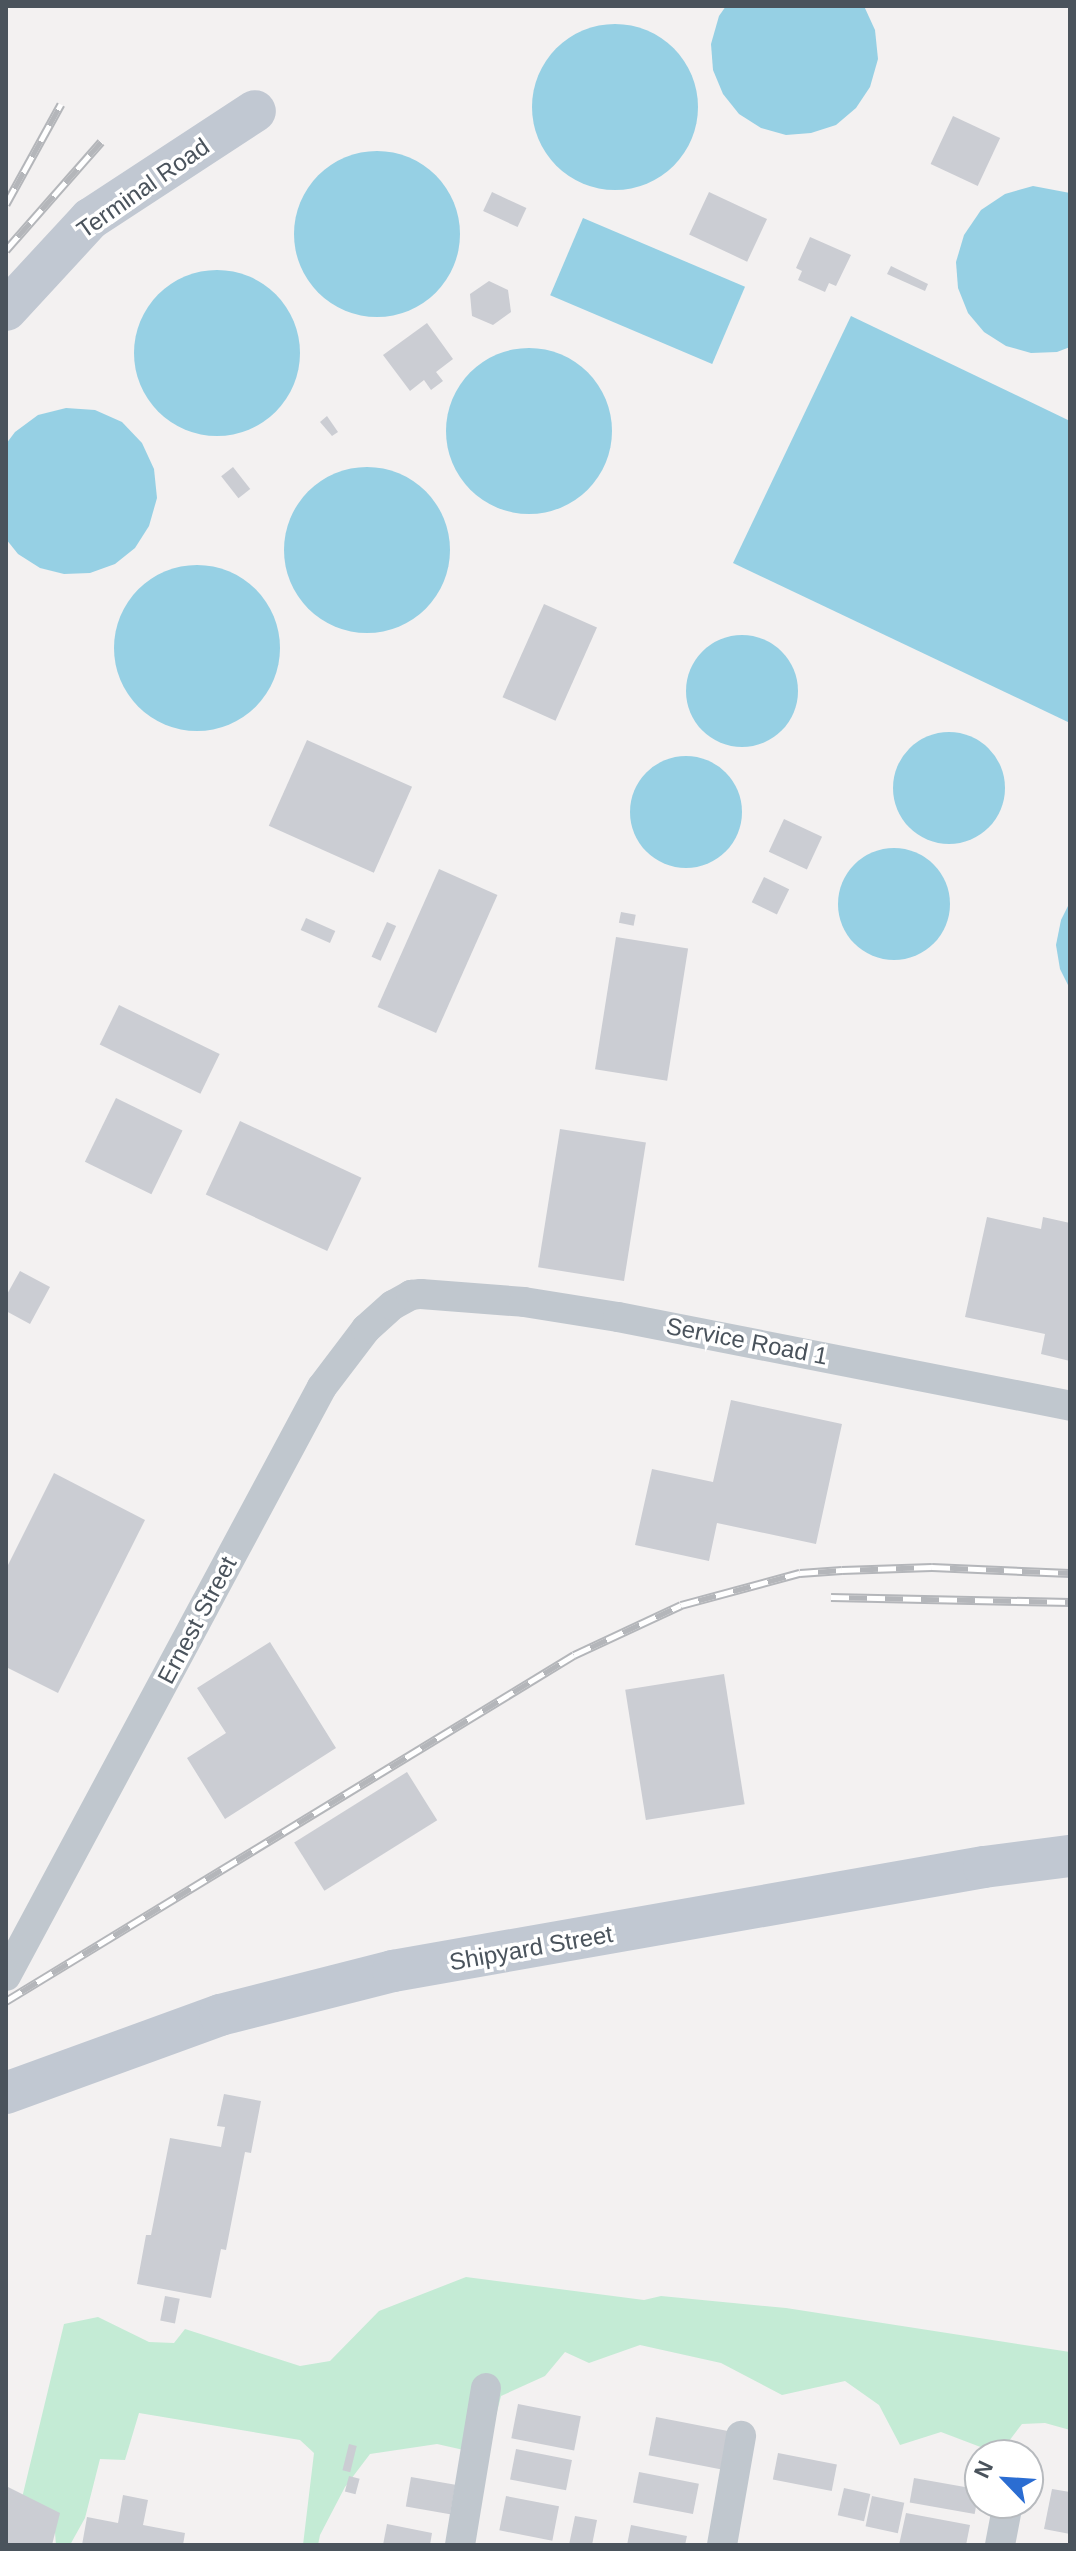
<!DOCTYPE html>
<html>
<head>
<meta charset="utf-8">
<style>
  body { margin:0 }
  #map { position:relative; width:1076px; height:2551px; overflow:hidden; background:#f3f1f1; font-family:Helvetica,sans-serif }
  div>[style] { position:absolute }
  .green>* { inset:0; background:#c4ebd5 }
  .water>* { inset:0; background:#96d0e4; transform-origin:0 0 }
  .round { border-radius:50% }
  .building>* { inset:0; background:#cbcdd3; transform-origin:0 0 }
  .street>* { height:30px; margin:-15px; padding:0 15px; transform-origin:15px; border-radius:15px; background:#c0c7ce }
  .secondary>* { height:42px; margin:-21px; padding:0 21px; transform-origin:21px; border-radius:21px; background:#c1c8d2 }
  .rail>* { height:9px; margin-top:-4.5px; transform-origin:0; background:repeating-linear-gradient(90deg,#fff 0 18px,#b4b6ba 0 36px); box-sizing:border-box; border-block:2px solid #b4b6ba }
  span { translate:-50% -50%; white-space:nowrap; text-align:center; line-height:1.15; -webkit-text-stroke:7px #fff; paint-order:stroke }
  .street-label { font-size:24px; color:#4a535c }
  .frame { position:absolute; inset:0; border:8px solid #4a535c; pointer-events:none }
  .north { position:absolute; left:964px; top:2439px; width:80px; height:80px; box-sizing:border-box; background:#fff; border:2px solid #b7babe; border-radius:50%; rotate:295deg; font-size:22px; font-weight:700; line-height:32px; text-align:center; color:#4a535c }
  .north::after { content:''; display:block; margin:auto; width:28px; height:36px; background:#2b6dd2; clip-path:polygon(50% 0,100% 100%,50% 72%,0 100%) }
</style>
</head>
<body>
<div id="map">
  <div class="green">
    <i style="clip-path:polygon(466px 2277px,644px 2300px,661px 2296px,786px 2308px,1070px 2352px,1070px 2430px,1045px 2423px,1022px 2424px,999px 2454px,941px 2432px,900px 2445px,879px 2405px,845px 2381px,782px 2395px,721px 2363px,640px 2345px,589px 2363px,565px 2352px,545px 2376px,501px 2396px,486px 2455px,437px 2444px,370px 2454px,345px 2487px,320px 2535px,318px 2545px,303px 2545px,314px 2453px,300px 2440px,139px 2413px,125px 2460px,100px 2459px,85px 2518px,70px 2545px,56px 2545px,54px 2520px,21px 2502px,64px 2324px,98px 2317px,149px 2342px,174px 2343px,185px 2329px,300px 2366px,330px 2361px,379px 2311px)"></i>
  </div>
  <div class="water">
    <i style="clip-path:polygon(726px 6px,864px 6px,875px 30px,878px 59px,870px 87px,856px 108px,836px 125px,811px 133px,786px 135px,761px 128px,739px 114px,723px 94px,713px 70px,711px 44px,719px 16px)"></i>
    <i class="round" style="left:532px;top:24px;width:166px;height:166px"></i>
    <i class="round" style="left:294px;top:151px;width:166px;height:166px"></i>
    <i style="clip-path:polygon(1033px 186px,1070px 193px,1070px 347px,1057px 352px,1031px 353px,1006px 346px,984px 332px,968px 313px,958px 288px,956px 262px,964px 235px,981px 210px,1005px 194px)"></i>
    <i style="left:583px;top:218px;width:176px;height:84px;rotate:23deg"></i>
    <i class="round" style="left:134px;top:270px;width:166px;height:166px"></i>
    <i style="clip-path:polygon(851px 316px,1070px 421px,1070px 723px,733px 563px)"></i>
    <i class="round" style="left:446px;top:348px;width:166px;height:166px"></i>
    <i style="clip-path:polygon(66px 408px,95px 410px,122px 422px,142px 443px,154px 469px,157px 498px,149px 526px,135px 548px,115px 564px,90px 573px,64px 574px,40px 568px,18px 554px,6px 539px,6px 444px,15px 432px,38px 415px)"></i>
    <i class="round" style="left:284px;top:467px;width:166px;height:166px"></i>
    <i class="round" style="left:114px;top:565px;width:166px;height:166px"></i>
    <i class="round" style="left:686px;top:635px;width:112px;height:112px"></i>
    <i class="round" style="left:893px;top:732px;width:112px;height:112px"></i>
    <i class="round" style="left:630px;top:756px;width:112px;height:112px"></i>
    <i class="round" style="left:838px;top:848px;width:112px;height:112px"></i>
    <i style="clip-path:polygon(1070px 902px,1070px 989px,1060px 969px,1056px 945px,1061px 920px)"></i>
  </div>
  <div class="building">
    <i style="left:953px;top:116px;width:52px;height:53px;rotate:25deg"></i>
    <i style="left:492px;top:192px;width:38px;height:21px;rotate:25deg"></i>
    <i style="left:709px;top:192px;width:64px;height:47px;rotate:25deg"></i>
    <i style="clip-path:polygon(810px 237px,851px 255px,836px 286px,829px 283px,825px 292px,798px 280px,802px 271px,796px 268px)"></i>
    <i style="clip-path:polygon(891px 266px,928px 284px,925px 291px,887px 274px)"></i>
    <i style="clip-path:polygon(489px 281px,508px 290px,511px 312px,493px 325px,472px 316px,470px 294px)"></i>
    <i style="clip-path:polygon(427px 323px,453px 359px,436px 372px,443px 381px,431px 390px,424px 380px,410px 391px,383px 355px)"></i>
    <i style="clip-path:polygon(327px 416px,338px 432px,332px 436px,320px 422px)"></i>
    <i style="left:233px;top:467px;width:28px;height:15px;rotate:52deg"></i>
    <i style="left:544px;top:604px;width:58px;height:102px;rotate:24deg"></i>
    <i style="left:307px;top:740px;width:115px;height:94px;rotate:24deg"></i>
    <i style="left:784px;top:819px;width:42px;height:36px;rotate:25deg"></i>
    <i style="left:439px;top:869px;width:64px;height:151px;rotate:24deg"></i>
    <i style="left:764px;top:877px;width:28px;height:28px;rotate:26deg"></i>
    <i style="left:621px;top:912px;width:15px;height:11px;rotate:11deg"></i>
    <i style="left:306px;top:918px;width:32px;height:13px;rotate:24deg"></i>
    <i style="left:387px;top:922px;width:10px;height:38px;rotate:24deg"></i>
    <i style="left:616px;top:937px;width:73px;height:134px;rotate:9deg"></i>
    <i style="left:119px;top:1005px;width:112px;height:44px;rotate:26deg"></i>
    <i style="left:116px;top:1098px;width:74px;height:71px;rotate:26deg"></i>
    <i style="left:240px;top:1121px;width:134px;height:81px;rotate:25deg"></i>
    <i style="left:560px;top:1129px;width:87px;height:140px;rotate:9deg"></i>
    <i style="clip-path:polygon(987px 1217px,1041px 1229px,1043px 1217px,1070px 1223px,1070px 1361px,1041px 1354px,1045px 1334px,965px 1317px)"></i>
    <i style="clip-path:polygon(20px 1271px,50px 1287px,30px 1324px,6px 1311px,6px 1296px)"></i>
    <i style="clip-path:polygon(731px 1400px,842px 1424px,816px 1544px,717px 1523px,709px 1561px,635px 1545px,652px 1469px,713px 1482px)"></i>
    <i style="clip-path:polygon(54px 1473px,145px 1520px,58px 1693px,6px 1667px,6px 1569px)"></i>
    <i style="clip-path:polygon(270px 1642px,336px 1748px,225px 1819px,187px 1758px,226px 1733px,197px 1688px)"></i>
    <i style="left:724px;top:1674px;width:132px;height:100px;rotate:81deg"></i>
    <i style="left:407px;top:1772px;width:57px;height:133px;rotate:58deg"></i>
    <i style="clip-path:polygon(224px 2094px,261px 2101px,251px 2153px,245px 2152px,226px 2250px,221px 2249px,211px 2298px,137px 2284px,146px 2235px,151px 2235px,170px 2138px,221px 2147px,225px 2127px,217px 2126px)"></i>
    <i style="left:165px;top:2296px;width:15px;height:25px;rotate:11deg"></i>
    <i style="left:518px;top:2404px;width:64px;height:35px;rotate:11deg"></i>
    <i style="left:656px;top:2417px;width:85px;height:39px;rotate:11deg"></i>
    <i style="left:349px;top:2444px;width:8px;height:27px;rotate:14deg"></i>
    <i style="left:516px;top:2449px;width:57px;height:31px;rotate:11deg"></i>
    <i style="left:778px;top:2453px;width:60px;height:27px;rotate:11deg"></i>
    <i style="left:639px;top:2472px;width:61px;height:31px;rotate:11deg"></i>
    <i style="left:349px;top:2476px;width:11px;height:16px;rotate:15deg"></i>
    <i style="left:411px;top:2477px;width:45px;height:30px;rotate:10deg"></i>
    <i style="left:914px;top:2478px;width:66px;height:25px;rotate:10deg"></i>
    <i style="clip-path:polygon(6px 2486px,60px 2513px,52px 2545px,6px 2545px)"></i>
    <i style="left:844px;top:2488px;width:27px;height:28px;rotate:13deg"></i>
    <i style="clip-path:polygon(1052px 2489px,1070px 2492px,1070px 2534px,1044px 2529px)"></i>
    <i style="clip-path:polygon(123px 2495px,148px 2500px,143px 2525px,185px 2533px,183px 2545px,82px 2545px,87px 2517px,118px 2523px)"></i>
    <i style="left:506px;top:2496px;width:54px;height:35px;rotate:11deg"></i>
    <i style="left:872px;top:2496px;width:33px;height:31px;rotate:12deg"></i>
    <i style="clip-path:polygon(906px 2513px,970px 2525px,966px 2545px,899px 2545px)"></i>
    <i style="clip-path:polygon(575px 2516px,597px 2520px,592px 2545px,569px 2545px)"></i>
    <i style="clip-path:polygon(387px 2524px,432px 2533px,430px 2545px,383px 2545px)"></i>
    <i style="clip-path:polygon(631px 2525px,687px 2536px,685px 2545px,627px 2545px)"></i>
  </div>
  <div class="street">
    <i style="left:6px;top:1976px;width:668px;rotate:-61.79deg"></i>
    <i style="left:322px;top:1387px;width:73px;rotate:-52.8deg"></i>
    <i style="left:366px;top:1329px;width:36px;rotate:-42deg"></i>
    <i style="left:393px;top:1305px;width:21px;rotate:-29deg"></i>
    <i style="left:411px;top:1295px;width:10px;rotate:-6deg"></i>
    <i style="left:421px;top:1294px;width:103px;rotate:4.4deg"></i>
    <i style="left:524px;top:1302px;width:95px;rotate:9.1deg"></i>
    <i style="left:618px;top:1317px;width:461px;rotate:11.1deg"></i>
    <i style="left:460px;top:2545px;width:159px;rotate:-80.6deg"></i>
    <i style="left:722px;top:2545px;width:111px;rotate:-80.1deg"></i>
    <i style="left:1000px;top:2545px;width:43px;rotate:-79.2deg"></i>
  </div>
  <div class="secondary">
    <i style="left:6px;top:310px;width:124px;rotate:-47.3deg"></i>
    <i style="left:90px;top:219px;width:197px;rotate:-33.2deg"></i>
    <i style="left:6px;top:2093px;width:228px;rotate:-20deg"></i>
    <i style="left:220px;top:2015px;width:179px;rotate:-14.3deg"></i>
    <i style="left:393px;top:1971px;width:600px;rotate:-9.98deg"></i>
    <i style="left:984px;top:1867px;width:87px;rotate:-7.3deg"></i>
  </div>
  <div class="rail">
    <i style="left:6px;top:204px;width:114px;rotate:-61.2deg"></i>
    <i style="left:6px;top:250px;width:144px;rotate:-48.7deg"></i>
    <i style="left:831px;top:1597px;width:239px;rotate:1.2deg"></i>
    <i style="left:6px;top:2001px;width:665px;rotate:-31.35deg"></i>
    <i style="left:574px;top:1655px;width:118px;rotate:-25deg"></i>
    <i style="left:681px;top:1605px;width:123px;rotate:-15.1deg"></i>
    <i style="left:800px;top:1573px;width:42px;rotate:-4.1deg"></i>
    <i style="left:842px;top:1570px;width:90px;rotate:-1.9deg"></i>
    <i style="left:932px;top:1567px;width:138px;rotate:2.5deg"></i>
  </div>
  <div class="street-label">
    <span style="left:143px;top:188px;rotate:-35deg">Terminal Road</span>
    <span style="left:747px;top:1341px;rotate:11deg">Service Road 1</span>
    <span style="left:197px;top:1620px;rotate:-62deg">Ernest Street</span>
    <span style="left:531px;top:1948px;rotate:-10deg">Shipyard Street</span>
  </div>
  <div class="frame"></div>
  <div class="north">N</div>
</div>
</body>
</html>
